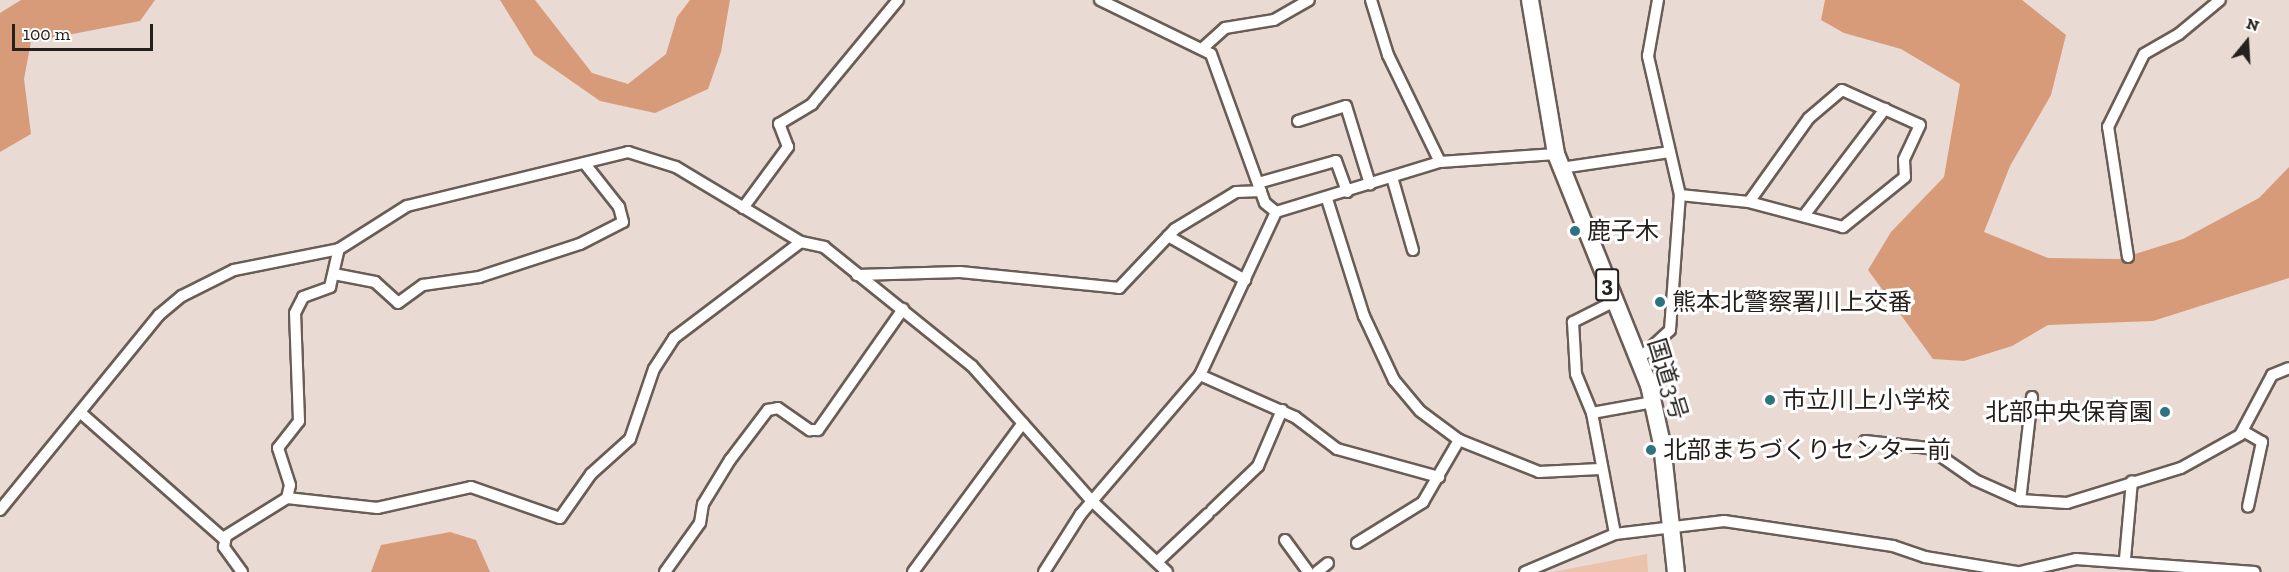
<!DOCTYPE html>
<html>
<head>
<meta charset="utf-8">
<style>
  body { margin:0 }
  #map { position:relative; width:2289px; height:572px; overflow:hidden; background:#e9dbd3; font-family:"Zilla Slab","Noto Sans JP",serif }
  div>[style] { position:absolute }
  .green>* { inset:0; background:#ebc2ac }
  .forest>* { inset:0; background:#d89b7a }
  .roads { filter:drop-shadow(2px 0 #695d56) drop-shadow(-2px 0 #695d56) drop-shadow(0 2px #695d56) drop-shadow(0 -2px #695d56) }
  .minor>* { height:10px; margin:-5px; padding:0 5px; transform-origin:5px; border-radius:5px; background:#fff }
  .highway>* { height:16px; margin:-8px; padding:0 8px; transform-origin:8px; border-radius:8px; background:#fff }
  .dots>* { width:16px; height:16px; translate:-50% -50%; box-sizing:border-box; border:3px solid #fff; border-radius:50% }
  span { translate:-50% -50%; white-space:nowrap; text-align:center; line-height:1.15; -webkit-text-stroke:6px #fff; paint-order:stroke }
  .shield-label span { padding:2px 4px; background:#fff; border:2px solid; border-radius:4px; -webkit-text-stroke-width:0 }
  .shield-label { font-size:22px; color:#25201d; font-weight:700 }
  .poi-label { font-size:24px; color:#25201d }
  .left { translate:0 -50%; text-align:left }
  .right { translate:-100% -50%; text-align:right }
  .street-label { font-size:24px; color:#25201d }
  .north { position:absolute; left:2217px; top:12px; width:60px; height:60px; -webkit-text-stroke:4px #fff; paint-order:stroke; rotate:18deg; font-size:16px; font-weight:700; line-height:24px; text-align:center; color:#25201d }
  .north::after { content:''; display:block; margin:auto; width:21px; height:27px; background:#25201d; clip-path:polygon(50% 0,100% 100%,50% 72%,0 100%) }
  .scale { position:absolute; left:12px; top:24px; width:141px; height:27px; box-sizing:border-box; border:3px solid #25201d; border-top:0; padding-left:8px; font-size:18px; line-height:21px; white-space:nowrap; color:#25201d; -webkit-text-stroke:4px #fff; paint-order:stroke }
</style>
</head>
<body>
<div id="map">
  <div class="green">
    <i style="clip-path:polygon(1647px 554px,1648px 572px,1552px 572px)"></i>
  </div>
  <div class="forest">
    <i style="clip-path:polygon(21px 0,155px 0,140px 21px,31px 42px,24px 79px,31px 134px,0 152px,0 13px)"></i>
    <i style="clip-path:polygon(500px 0,535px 0,592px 73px,628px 84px,666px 54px,677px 17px,690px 0,730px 0,721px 52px,708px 89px,655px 113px,600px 101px,534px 55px)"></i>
    <i style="clip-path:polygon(1825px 0,2022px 0,2066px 35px,2051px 95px,2010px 166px,1984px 232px,2048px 258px,2119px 259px,2183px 239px,2259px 198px,2289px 167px,2289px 278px,2153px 321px,2048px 325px,2012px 346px,1964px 361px,1933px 359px,1868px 270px,1891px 232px,1944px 177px,1960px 84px,1901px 49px,1844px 33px,1821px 20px)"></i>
    <i style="clip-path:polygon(450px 532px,476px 540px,490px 572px,371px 572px,381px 545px)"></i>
  </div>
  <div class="roads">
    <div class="minor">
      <i style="left:1100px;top:0;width:123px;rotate:25.9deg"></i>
      <i style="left:1211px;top:54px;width:158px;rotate:70.1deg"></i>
      <i style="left:1265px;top:203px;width:14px;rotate:39deg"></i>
      <i style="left:1371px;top:0;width:58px;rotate:72.8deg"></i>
      <i style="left:1388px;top:55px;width:119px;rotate:64.1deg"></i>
      <i style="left:1204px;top:47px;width:28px;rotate:-42deg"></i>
      <i style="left:1225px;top:28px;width:50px;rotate:-9.3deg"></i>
      <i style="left:1274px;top:20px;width:40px;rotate:-29.7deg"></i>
      <i style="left:1842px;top:90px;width:85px;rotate:24.2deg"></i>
      <i style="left:1920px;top:125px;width:38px;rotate:115deg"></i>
      <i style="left:1904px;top:160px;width:17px;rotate:87deg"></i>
      <i style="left:1905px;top:177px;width:80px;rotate:141.1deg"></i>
      <i style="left:1843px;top:227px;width:97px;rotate:-165.1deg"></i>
      <i style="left:1749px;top:202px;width:103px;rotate:-54.5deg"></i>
      <i style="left:1809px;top:118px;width:43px;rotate:-40.3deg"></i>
      <i style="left:1298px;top:121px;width:50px;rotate:-17.4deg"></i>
      <i style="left:1346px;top:106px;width:82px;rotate:72.9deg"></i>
      <i style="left:1561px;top:168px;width:110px;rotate:-8.4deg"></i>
      <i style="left:1392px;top:177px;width:76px;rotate:74deg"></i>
      <i style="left:1258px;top:183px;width:81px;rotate:-15.8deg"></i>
      <i style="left:1336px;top:161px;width:33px;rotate:70deg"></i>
      <i style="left:1680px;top:195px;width:69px;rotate:5.8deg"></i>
      <i style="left:1327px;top:199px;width:123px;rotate:72.5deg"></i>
      <i style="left:1364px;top:316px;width:71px;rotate:64.9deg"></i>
      <i style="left:1394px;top:380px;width:40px;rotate:50deg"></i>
      <i style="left:1420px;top:411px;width:49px;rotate:36.6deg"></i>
      <i style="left:1459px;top:440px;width:86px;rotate:21.8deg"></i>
      <i style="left:1539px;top:472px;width:61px;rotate:-2.8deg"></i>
      <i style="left:743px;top:208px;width:76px;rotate:-53.6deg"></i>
      <i style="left:788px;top:147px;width:25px;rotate:-111deg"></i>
      <i style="left:779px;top:124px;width:39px;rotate:-31deg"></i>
      <i style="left:812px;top:104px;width:135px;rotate:-50.4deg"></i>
      <i style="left:1806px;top:213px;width:131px;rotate:-52.8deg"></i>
      <i style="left:1168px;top:236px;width:89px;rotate:29.7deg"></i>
      <i style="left:2128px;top:257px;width:132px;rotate:-98.7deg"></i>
      <i style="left:2108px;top:127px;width:81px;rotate:-63.7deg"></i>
      <i style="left:2144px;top:54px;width:40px;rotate:-29.7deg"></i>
      <i style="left:2179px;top:34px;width:53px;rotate:-39.7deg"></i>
      <i style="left:334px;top:274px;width:42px;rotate:11deg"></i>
      <i style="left:375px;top:282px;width:31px;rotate:42deg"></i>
      <i style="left:398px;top:303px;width:31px;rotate:-36deg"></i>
      <i style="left:423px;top:285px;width:57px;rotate:-8.1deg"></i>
      <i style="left:479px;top:277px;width:106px;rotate:-18.1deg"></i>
      <i style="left:580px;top:244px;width:48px;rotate:-27.1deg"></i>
      <i style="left:623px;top:222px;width:16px;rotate:-105deg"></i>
      <i style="left:619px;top:207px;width:55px;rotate:-128.3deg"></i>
      <i style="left:857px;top:275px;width:103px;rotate:-1.7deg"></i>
      <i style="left:960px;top:272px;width:160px;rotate:5.7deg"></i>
      <i style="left:1119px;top:288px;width:81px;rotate:-46.5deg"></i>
      <i style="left:1175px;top:229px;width:71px;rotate:-31.2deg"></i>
      <i style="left:1236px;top:192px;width:25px;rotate:-2deg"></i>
      <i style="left:1613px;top:302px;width:45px;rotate:153.4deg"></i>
      <i style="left:1573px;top:322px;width:52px;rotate:86.7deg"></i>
      <i style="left:1576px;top:374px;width:42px;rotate:67.7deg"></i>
      <i style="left:1592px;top:413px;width:123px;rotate:79.2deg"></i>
      <i style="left:1640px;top:358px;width:41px;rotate:-43deg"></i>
      <i style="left:1670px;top:330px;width:135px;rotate:-85.8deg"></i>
      <i style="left:1680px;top:195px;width:143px;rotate:-103deg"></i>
      <i style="left:1648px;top:56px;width:57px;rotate:-79.9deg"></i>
      <i style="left:1200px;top:375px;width:104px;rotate:23.9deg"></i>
      <i style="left:1295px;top:417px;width:53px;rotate:37.3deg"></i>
      <i style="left:1337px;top:449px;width:106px;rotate:15.4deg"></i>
      <i style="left:2032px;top:397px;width:104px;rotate:96.6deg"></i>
      <i style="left:2020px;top:500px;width:47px;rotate:3.7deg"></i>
      <i style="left:2067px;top:503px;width:119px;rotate:-17.1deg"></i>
      <i style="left:2181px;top:468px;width:68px;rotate:-29.2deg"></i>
      <i style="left:2240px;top:435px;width:68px;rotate:-61.9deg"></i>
      <i style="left:2272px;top:375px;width:18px;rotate:-22deg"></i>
      <i style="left:81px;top:413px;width:191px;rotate:41.4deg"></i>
      <i style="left:1592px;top:413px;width:62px;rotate:-10.2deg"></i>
      <i style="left:2243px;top:431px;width:22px;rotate:30deg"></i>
      <i style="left:2262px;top:442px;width:66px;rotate:102.2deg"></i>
      <i style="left:1865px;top:441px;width:64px;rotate:6.2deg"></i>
      <i style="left:1929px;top:448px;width:56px;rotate:34.8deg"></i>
      <i style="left:1975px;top:480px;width:49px;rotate:24deg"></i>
      <i style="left:287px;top:498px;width:13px;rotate:-77deg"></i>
      <i style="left:290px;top:485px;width:39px;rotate:-108deg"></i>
      <i style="left:278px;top:448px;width:34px;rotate:-52deg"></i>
      <i style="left:299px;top:421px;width:108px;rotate:-92.1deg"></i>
      <i style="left:295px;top:313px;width:18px;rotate:-63deg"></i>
      <i style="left:303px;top:297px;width:29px;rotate:-20deg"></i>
      <i style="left:330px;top:287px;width:39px;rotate:-77deg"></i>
      <i style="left:0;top:510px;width:252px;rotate:-50.8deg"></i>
      <i style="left:159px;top:315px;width:30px;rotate:-40deg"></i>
      <i style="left:182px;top:296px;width:58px;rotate:-26.6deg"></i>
      <i style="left:234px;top:270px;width:107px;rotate:-11.3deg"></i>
      <i style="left:339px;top:249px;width:80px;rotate:-32.3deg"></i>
      <i style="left:407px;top:206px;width:228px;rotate:-13.7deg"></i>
      <i style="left:628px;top:152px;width:50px;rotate:17.4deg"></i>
      <i style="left:676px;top:167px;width:146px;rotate:31deg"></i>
      <i style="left:1212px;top:510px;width:64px;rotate:-43.7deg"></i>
      <i style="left:1258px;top:466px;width:61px;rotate:-66.8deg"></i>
      <i style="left:1285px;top:540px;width:39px;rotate:54deg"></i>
      <i style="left:1357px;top:543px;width:78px;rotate:-31.8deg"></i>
      <i style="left:1423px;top:502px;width:72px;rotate:-59.9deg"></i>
      <i style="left:2125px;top:559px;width:78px;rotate:-84.9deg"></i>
      <i style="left:1157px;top:562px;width:70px;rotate:-43.3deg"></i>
      <i style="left:242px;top:572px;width:31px;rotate:-126deg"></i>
      <i style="left:224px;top:547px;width:11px;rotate:-80deg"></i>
      <i style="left:226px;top:536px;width:72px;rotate:-31.9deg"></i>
      <i style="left:287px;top:498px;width:91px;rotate:6.3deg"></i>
      <i style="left:377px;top:508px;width:96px;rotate:-12.6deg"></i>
      <i style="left:471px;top:487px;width:94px;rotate:19.2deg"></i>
      <i style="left:560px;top:518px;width:54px;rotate:-54.8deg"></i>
      <i style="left:591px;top:474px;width:52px;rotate:-41.9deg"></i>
      <i style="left:630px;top:439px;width:74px;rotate:-71.1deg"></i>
      <i style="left:654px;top:369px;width:37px;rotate:-57deg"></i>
      <i style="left:674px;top:338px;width:159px;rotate:-37.1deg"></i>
      <i style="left:801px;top:242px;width:24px;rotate:12deg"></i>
      <i style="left:824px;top:247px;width:190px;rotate:38.8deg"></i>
      <i style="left:972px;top:366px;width:181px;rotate:48.4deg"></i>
      <i style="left:1092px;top:501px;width:103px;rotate:43.4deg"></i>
      <i style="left:665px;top:572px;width:60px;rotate:-54.5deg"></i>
      <i style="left:700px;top:523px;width:19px;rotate:-81deg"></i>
      <i style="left:703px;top:504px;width:52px;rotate:-58.5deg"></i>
      <i style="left:730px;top:460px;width:63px;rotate:-52.8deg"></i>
      <i style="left:768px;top:410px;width:10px;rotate:-11deg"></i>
      <i style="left:778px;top:408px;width:39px;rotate:35deg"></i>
      <i style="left:810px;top:430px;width:8px"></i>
      <i style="left:818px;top:430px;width:148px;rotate:-54.9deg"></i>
      <i style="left:913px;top:572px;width:185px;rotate:-53.6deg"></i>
      <i style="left:1044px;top:572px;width:69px;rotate:-57.5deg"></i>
      <i style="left:1081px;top:514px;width:183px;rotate:-49.4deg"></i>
      <i style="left:1200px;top:375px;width:180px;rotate:-65deg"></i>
      <i style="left:1276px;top:212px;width:171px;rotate:-17deg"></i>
      <i style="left:1440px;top:162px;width:116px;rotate:-3.9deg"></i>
      <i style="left:1317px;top:572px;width:14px;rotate:-39deg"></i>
      <i style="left:1525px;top:572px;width:98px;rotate:-22.9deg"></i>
      <i style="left:1615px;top:534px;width:110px;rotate:-6.8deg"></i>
      <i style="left:1724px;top:521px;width:171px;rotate:8.4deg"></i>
      <i style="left:1893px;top:546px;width:34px;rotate:19deg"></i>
      <i style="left:1925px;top:557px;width:93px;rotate:9.3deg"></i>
      <i style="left:2020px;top:572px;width:57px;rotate:-13.1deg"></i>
      <i style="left:2076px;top:559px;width:179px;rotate:4.2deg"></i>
    </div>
    <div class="highway">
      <i style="left:1530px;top:0;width:156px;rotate:80.4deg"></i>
      <i style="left:1556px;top:154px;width:249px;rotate:68.1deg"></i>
      <i style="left:1649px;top:385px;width:60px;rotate:77.6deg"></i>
      <i style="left:1662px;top:444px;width:129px;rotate:83.8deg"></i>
    </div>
  </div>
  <div class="dots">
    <i style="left:1575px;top:231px;background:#2d7381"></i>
    <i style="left:1660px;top:302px;background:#2d7381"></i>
    <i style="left:1770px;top:400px;background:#2d7381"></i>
    <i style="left:2165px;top:412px;background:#2d7381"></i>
    <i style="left:1651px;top:450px;background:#2d7381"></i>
  </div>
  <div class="shield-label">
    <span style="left:1607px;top:285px">3</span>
  </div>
  <div class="poi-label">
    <span class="left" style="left:1587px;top:231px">鹿子木</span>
    <span class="left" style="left:1672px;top:302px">熊本北警察署川上交番</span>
    <span class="left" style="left:1782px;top:400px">市立川上小学校</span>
    <span class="right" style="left:2153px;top:412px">北部中央保育園</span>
    <span class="left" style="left:1663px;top:450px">北部まちづくりセンター前</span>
  </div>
  <div class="street-label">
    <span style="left:1668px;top:379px;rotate:73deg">国道3号</span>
  </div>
  <div class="north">N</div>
  <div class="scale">100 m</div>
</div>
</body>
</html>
